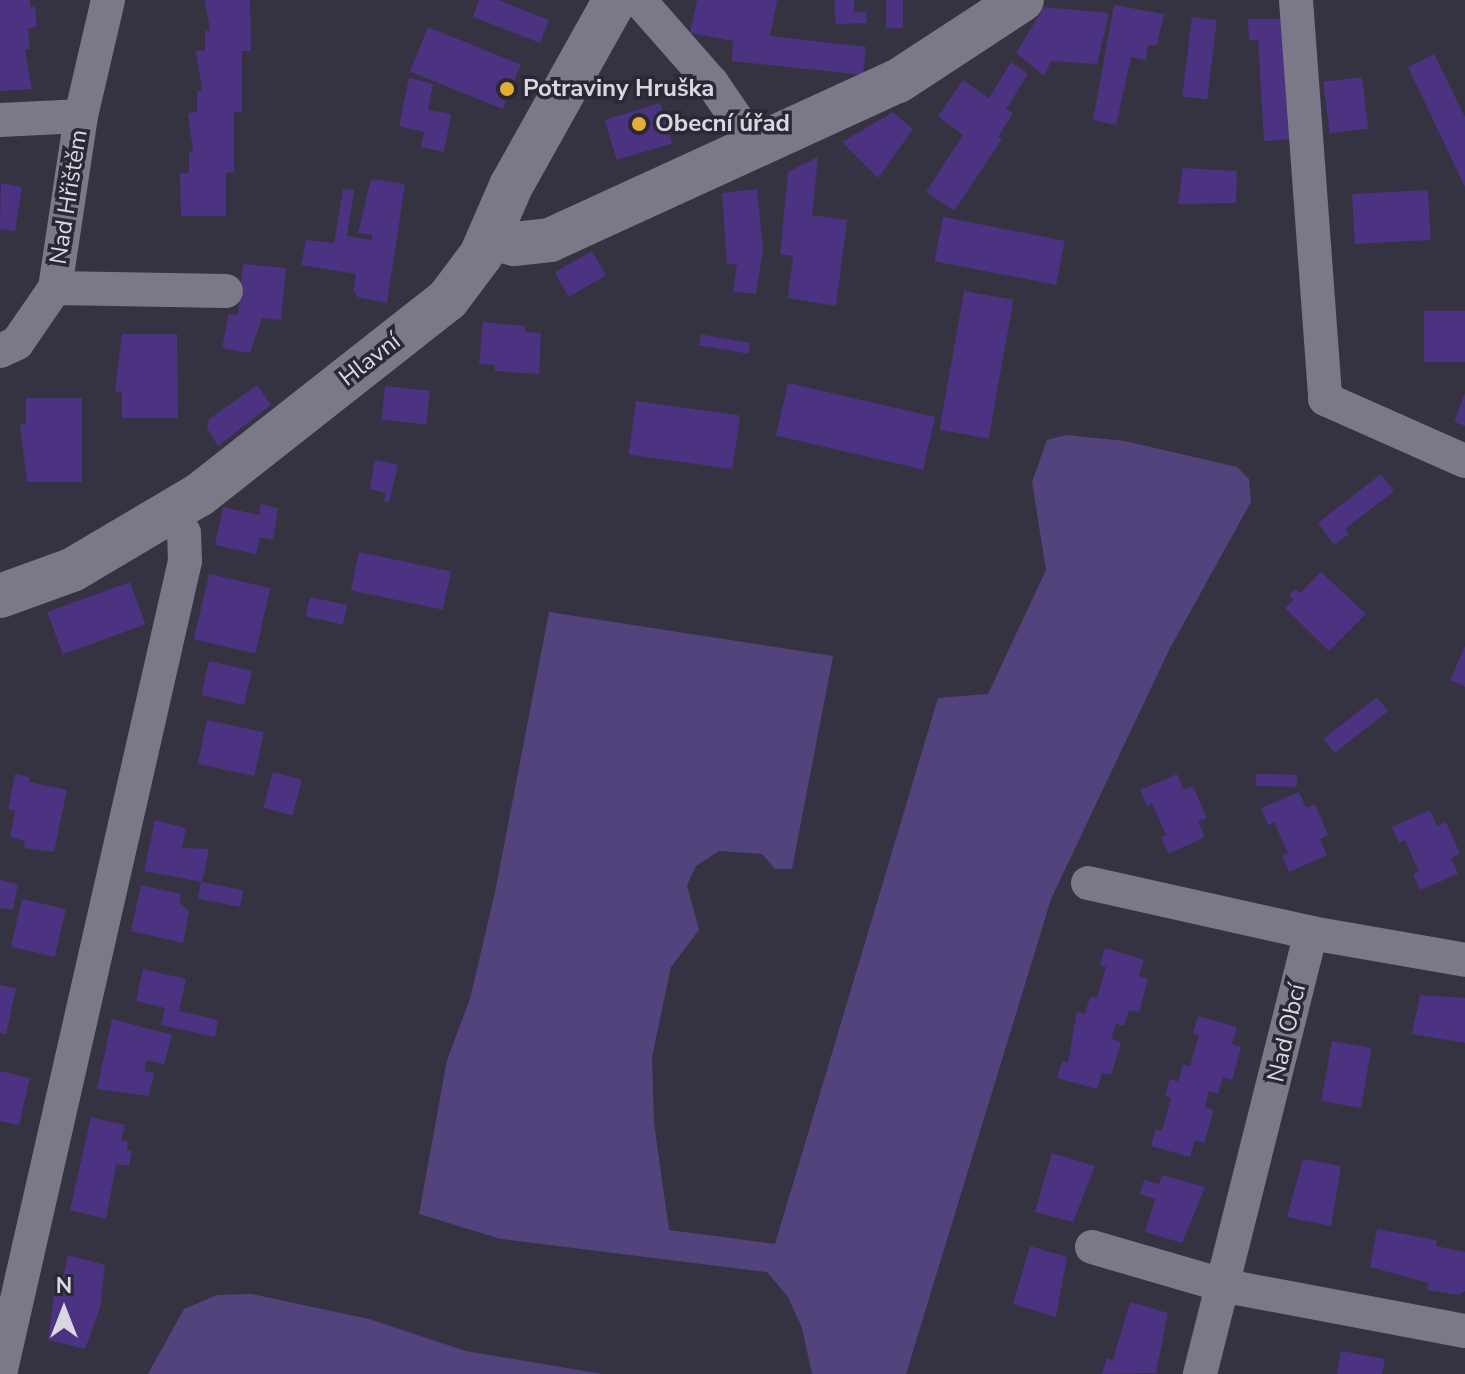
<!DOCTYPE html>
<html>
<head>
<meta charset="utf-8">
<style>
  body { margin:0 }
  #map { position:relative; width:1465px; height:1374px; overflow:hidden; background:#353241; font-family:"Nunito Sans",sans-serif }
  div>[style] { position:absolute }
  .green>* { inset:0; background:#53437d }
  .building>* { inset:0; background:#4c3381; transform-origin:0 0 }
  .street>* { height:34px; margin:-17px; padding:0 17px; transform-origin:17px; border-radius:17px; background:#7b7888 }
  .secondary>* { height:44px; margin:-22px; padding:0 22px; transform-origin:22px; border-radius:22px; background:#7b7888 }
  .dots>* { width:22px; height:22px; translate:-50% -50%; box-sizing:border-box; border:4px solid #2b2836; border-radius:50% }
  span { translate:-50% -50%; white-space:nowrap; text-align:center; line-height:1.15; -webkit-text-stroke:7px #2b2836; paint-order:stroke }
  .poi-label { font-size:24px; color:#d9d7e0; font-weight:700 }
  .left { translate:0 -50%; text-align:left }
  .street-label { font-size:24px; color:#d9d7e0 }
  .north { position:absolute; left:24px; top:1270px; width:80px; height:80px; -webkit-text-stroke:6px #2b2836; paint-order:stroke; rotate:0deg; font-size:22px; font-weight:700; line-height:32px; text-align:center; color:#d9d7e0 }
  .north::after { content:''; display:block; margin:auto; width:28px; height:36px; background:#d9d7e0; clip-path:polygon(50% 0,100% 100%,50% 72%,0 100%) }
</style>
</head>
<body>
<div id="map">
  <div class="green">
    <i style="clip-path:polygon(1066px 435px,1125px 441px,1237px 467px,1249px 479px,1251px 502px,1169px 650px,1051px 899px,906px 1374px,812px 1374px,802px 1328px,788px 1297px,767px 1272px,501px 1239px,419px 1214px,447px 1060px,470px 999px,495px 892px,549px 612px,833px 656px,792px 869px,775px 869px,762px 854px,719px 851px,696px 866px,687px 885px,699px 930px,671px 967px,652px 1057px,654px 1123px,669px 1230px,775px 1244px,938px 698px,988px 694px,1046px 570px,1032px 482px,1047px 440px)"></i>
    <i style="clip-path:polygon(252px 1294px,369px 1319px,466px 1351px,602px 1374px,148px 1374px,184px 1309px,217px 1295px)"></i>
  </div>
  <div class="building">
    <i style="clip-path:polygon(0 0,30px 0,30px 7px,35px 7px,37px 27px,28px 28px,30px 49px,25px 49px,32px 89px,0 91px)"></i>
    <i style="clip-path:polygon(205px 0,250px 0,251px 51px,242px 51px,242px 112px,234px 112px,234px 172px,226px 173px,226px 216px,181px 216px,180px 173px,189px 173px,189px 152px,193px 152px,188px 113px,197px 112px,197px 91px,202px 91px,196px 51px,205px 51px,205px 31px,210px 31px)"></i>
    <i style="clip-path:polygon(479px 0,498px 0,549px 20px,540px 43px,473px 17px)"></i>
    <i style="clip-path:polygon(697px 0,777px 0,770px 36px,866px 47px,863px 75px,732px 61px,733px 41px,690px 33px)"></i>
    <i style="clip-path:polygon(834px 0,854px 0,854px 12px,866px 12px,867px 23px,836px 24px)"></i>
    <i style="left:886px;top:0;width:17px;height:28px"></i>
    <i style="clip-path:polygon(1114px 5px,1164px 14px,1157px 45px,1148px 45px,1146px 60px,1131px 57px,1116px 125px,1093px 120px)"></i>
    <i style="clip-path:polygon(1044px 7px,1109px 13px,1097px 64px,1051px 61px,1044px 76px,1016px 53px)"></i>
    <i style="left:1192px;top:17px;width:25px;height:80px;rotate:7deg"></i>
    <i style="clip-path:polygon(1248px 19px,1283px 19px,1293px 139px,1264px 141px,1258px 40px,1249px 40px)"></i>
    <i style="left:428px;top:27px;width:100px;height:48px;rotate:22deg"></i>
    <i style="clip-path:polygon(1434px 54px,1465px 117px,1465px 187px,1408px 67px)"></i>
    <i style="clip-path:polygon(1011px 62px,1028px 74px,1006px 109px,1013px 113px,998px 137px,1002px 139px,954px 211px,926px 192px,963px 135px,938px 116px,963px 80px,989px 98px)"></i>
    <i style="left:1362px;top:77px;width:52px;height:39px;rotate:83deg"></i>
    <i style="clip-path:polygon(409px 78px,433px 84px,428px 110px,451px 114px,444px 152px,421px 147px,424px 132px,399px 126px)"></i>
    <i style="left:660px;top:103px;width:42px;height:58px;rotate:73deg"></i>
    <i style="clip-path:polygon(893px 112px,913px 129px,878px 178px,842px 142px)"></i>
    <i style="clip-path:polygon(818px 157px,812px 215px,847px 220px,836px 306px,788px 298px,793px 256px,780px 254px,788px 172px)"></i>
    <i style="clip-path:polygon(1183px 168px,1237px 171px,1236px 203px,1178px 204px)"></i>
    <i style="clip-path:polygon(371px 179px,405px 184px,387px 303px,358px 297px,353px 291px,356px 274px,301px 265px,306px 240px,334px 243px,343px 189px,354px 190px,347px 236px,372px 240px,372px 235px,358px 233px)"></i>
    <i style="clip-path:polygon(1px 183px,22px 187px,15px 231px,0 229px)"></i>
    <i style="clip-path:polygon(757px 189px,763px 249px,756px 294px,733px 291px,737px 264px,727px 264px,722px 193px)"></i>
    <i style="left:1428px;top:190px;width:50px;height:76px;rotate:87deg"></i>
    <i style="left:943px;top:217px;width:124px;height:45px;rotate:11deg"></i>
    <i style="left:592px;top:251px;width:28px;height:43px;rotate:60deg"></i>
    <i style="clip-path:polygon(243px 264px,286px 268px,281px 320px,262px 318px,250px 353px,222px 348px,229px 314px,238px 315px)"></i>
    <i style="left:964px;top:291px;width:50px;height:141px;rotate:10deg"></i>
    <i style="left:1465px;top:311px;width:51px;height:41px;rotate:90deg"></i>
    <i style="clip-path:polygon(483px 322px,525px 326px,525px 332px,541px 333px,539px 374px,495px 371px,495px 365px,479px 364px)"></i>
    <i style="clip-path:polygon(122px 334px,177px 334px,178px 418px,122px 418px,122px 392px,115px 392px)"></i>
    <i style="left:750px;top:343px;width:11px;height:50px;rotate:100deg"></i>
    <i style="left:788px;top:383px;width:151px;height:54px;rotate:13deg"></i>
    <i style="clip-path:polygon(257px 385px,271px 405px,218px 446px,207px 428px,209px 419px)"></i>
    <i style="left:385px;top:386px;width:45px;height:34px;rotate:6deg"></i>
    <i style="clip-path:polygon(1465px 393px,1465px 426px,1454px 422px)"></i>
    <i style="clip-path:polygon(26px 398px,82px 398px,82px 482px,27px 482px,20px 424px,26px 424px)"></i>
    <i style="left:636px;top:401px;width:105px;height:54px;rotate:8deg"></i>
    <i style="clip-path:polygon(375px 460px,398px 465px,389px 502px,384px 501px,386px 493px,370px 489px)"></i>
    <i style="clip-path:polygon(1381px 474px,1394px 491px,1345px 529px,1349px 534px,1334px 545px,1318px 523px)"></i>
    <i style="clip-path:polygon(261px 504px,278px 508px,273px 540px,260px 537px,256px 554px,215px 545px,223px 507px,259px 515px)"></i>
    <i style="left:359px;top:552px;width:94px;height:39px;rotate:12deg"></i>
    <i style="clip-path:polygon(1321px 572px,1366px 614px,1329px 651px,1285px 608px,1294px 600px,1289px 595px,1295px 589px,1300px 593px)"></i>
    <i style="left:209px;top:574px;width:63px;height:67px;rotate:13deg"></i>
    <i style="left:130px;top:582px;width:45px;height:88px;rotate:70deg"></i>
    <i style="left:310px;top:597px;width:38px;height:20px;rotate:12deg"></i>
    <i style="clip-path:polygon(1465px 646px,1465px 687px,1450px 680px)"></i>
    <i style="left:209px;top:661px;width:44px;height:35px;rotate:13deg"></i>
    <i style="left:1377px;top:697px;width:18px;height:68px;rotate:52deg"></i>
    <i style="left:207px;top:720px;width:58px;height:45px;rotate:12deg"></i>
    <i style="left:273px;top:772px;width:30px;height:37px;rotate:15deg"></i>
    <i style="clip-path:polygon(15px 774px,30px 777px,29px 782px,67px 790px,54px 852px,24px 848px,25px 841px,10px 837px,15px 811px,8px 809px)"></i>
    <i style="clip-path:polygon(1177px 774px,1184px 790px,1193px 786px,1207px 818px,1198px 821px,1205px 837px,1168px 854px,1161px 837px,1166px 835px,1152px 804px,1147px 806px,1140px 790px)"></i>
    <i style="left:1256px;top:774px;width:41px;height:12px;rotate:1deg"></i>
    <i style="clip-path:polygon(1299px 792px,1306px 808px,1315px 804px,1328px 835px,1320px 839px,1327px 855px,1289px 872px,1282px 856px,1288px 853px,1274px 822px,1268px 825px,1261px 808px)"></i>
    <i style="clip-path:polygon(1430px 810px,1437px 826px,1446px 822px,1460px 854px,1451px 858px,1458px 874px,1420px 890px,1413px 874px,1419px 872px,1405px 840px,1399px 843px,1392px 827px)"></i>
    <i style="clip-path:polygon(155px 820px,186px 828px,182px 848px,209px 849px,202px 882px,144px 871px)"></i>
    <i style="clip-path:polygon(0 880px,18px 884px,13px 910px,0 908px)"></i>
    <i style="left:201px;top:882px;width:43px;height:17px;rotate:11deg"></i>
    <i style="clip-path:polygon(141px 885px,181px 894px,179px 902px,189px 911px,183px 943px,131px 931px)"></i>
    <i style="left:22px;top:899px;width:45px;height:49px;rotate:13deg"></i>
    <i style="clip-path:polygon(1105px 948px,1144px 960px,1139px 976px,1148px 979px,1139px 1012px,1129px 1010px,1124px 1026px,1116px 1024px,1111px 1039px,1121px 1042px,1111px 1075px,1102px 1073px,1097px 1089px,1057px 1078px,1062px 1061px,1068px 1063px,1077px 1011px,1085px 1014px,1090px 997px,1097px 998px,1106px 967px,1100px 965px)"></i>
    <i style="clip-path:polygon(143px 969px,186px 979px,179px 1011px,218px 1020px,215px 1037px,161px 1025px,165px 1008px,136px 1001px)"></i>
    <i style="clip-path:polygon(0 985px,16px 988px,6px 1034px,0 1033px)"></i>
    <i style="clip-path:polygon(1420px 995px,1465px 998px,1465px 1043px,1412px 1034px)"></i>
    <i style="clip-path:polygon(1198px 1016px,1237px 1027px,1232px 1044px,1241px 1047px,1232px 1080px,1223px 1077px,1218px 1094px,1209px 1091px,1205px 1107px,1214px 1110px,1204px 1143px,1195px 1140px,1190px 1157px,1151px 1146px,1156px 1129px,1162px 1131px,1171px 1098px,1165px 1096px,1170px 1079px,1178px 1082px,1183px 1064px,1190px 1066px,1199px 1035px,1193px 1033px)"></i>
    <i style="clip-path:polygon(112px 1019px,172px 1035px,164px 1064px,147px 1060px,144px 1071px,154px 1073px,149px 1096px,97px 1089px)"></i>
    <i style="left:1332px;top:1041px;width:40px;height:61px;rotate:10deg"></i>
    <i style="clip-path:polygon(0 1071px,30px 1078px,19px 1125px,0 1121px)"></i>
    <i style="clip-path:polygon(91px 1117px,125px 1125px,121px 1140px,128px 1142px,127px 1150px,132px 1151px,129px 1166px,116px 1164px,106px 1219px,70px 1210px)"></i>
    <i style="clip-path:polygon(1052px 1153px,1095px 1166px,1073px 1222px,1035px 1212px)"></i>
    <i style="clip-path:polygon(1303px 1159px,1341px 1166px,1331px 1226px,1287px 1217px)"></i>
    <i style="clip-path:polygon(1162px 1175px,1205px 1187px,1182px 1243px,1145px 1232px,1155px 1199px,1140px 1194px,1144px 1180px,1159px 1184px)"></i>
    <i style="clip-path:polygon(1377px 1229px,1437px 1240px,1436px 1246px,1465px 1252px,1465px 1291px,1459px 1295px,1427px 1290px,1429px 1283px,1370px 1267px)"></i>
    <i style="clip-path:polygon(1030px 1246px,1067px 1257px,1056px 1317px,1013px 1304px)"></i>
    <i style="clip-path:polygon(68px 1255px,105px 1265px,100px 1308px,85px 1349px,48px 1340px,56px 1280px,62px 1282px)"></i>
    <i style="clip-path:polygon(1130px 1302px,1168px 1313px,1156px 1373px,1102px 1374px,1107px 1358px,1113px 1360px)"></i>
    <i style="clip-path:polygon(1341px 1351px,1385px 1359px,1382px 1374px,1337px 1374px)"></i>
  </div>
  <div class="street">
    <i style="left:639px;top:0;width:111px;rotate:48.7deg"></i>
    <i style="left:712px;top:83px;width:76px;rotate:55.7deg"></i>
    <i style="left:1296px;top:0;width:400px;rotate:85.8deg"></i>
    <i style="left:1325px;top:399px;width:153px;rotate:23.9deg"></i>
    <i style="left:0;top:120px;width:81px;rotate:-2.8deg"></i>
    <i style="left:55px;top:288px;width:171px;rotate:1deg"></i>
    <i style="left:0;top:351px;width:19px;rotate:-25deg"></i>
    <i style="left:17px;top:343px;width:67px;rotate:-55.4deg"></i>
    <i style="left:55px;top:288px;width:174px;rotate:-81.4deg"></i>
    <i style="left:81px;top:116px;width:119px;rotate:-76.9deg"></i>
    <i style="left:1088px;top:883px;width:229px;rotate:12.6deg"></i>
    <i style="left:1092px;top:1247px;width:140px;rotate:16.2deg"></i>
    <i style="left:1226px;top:1286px;width:243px;rotate:10.7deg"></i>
    <i style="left:0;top:1374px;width:834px;rotate:-77.18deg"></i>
    <i style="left:185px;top:561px;width:28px;rotate:-92deg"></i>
    <i style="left:184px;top:533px;width:24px;rotate:-120deg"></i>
    <i style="left:1200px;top:1374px;width:455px;rotate:-75.9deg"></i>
    <i style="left:1311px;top:933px;width:156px;rotate:9.9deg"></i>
  </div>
  <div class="secondary">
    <i style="left:489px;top:238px;width:26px;rotate:13deg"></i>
    <i style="left:514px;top:244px;width:36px;rotate:-6deg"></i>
    <i style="left:550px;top:240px;width:383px;rotate:-24.6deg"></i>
    <i style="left:898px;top:81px;width:148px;rotate:-33.2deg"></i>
    <i style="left:0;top:596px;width:77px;rotate:-19.9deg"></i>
    <i style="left:72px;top:570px;width:147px;rotate:-30.6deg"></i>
    <i style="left:199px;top:495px;width:317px;rotate:-38.2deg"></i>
    <i style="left:448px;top:299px;width:55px;rotate:-53.1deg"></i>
    <i style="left:481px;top:255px;width:75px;rotate:-66.5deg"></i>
    <i style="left:511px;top:186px;width:213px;rotate:-60.8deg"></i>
  </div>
  <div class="dots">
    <i style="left:507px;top:89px;background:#e2af34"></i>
    <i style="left:639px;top:124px;background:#e2af34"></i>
  </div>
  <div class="poi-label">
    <span class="left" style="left:523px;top:89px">Potraviny Hruška</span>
    <span class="left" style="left:655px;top:124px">Obecní úřad</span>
  </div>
  <div class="street-label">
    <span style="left:69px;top:197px;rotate:-81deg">Nad Hřištěm</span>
    <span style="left:370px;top:360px;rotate:-38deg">Hlavní</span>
    <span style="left:1287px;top:1033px;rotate:-77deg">Nad Obcí</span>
  </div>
  <div class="north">N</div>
</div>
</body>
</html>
